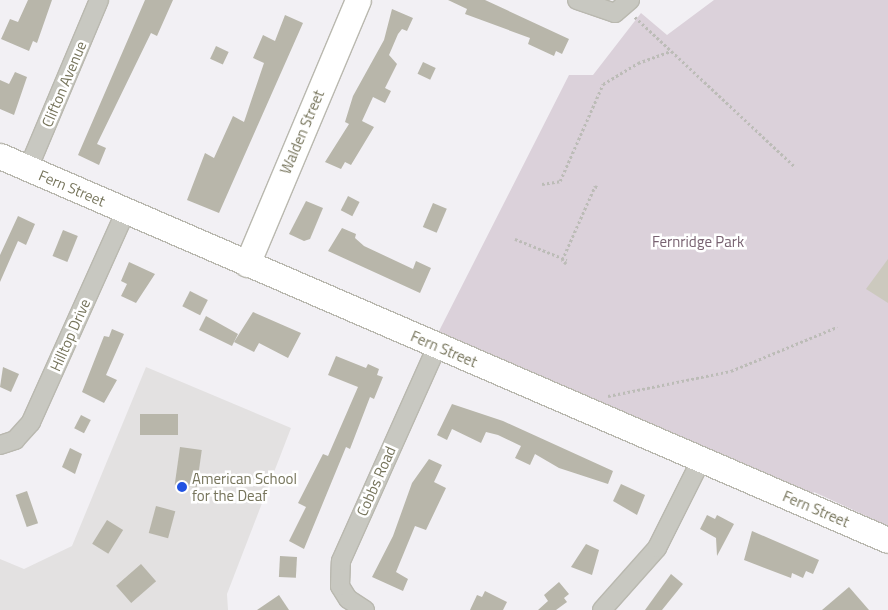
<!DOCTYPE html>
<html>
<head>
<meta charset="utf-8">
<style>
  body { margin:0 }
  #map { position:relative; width:888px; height:610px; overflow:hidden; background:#f2f0f4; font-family:"Titillium Web",sans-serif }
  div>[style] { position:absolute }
  .built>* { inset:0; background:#e3e1e1 }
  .green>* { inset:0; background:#dbd1da }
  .water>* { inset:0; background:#ccc9be }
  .building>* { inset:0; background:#b8b6aa; transform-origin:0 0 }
  .path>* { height:2.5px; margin-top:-1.25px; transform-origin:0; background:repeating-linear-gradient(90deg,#bcbcb7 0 2.5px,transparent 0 5px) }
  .roads { filter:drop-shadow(1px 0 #b9b8af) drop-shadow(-1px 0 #b9b8af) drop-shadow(0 1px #b9b8af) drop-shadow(0 -1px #b9b8af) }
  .street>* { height:18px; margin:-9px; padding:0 9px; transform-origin:9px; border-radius:9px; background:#c8c8c1 }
  .secondary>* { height:25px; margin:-12.5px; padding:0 12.5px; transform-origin:12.5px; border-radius:12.5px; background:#fff }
  .dots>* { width:14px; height:14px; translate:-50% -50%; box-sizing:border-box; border:2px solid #fff; border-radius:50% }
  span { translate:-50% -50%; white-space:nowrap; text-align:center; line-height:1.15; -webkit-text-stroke:5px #fff; paint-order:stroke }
  .street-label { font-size:15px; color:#76745b }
  .park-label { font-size:15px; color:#786271 }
  .poi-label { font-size:15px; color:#76745b }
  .left { translate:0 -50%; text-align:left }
</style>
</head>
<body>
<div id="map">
  <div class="built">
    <i style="clip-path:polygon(146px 367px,291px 428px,227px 594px,228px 610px,0 610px,0 559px,24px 569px,72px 546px)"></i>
  </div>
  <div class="green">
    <i style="clip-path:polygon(714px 0,888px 0,888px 526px,814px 492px,810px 497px,437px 335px,569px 75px,593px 75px,641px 13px,667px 35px)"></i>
  </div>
  <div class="water">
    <i style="clip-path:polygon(888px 259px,888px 303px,866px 289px)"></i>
  </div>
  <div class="building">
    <i style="clip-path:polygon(28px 0,52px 0,37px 43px,33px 41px,29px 51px,1px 39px,10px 19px,18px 22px)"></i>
    <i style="clip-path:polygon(145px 0,173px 0,157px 36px,151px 33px,97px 144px,106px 148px,99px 165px,78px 155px)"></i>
    <i style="clip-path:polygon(448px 0,485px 0,569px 39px,562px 54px,556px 51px,554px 56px,528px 44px,530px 38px,465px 14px,467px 9px)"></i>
    <i style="clip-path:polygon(392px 9px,413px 18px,407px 31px,402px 29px,398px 34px,389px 55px,397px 64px,385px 88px,391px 91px,385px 103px,373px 97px,362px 121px,374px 127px,351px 165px,345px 162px,341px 169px,325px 162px,349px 124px,345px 122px,353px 96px,384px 40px)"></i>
    <i style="clip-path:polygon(285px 15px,303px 23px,219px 213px,187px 200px,205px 153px,214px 158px,233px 116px,244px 122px,264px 63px,253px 58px,263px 35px,275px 41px)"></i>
    <i style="left:216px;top:46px;width:14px;height:14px;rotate:25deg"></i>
    <i style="left:423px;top:62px;width:14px;height:13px;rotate:25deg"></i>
    <i style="clip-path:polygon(15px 72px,27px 77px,14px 115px,0 109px,0 80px,9px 84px)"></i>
    <i style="left:348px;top:196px;width:13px;height:16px;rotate:27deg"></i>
    <i style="clip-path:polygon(306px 201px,323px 208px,310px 239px,304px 241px,289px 234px)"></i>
    <i style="left:433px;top:203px;width:15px;height:26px;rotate:23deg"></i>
    <i style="clip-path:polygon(18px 216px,35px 224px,26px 245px,18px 241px,0 282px,0 255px)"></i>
    <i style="clip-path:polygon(342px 228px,356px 234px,355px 238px,364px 246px,413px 269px,416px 261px,431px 268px,420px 293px,328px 251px)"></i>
    <i style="left:63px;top:230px;width:16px;height:28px;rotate:22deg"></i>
    <i style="clip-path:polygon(129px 262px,155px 274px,136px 303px,121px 296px,127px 284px,121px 281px)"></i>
    <i style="left:190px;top:291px;width:20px;height:17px;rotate:27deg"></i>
    <i style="clip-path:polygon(253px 312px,301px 333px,288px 358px,259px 343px,254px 352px,234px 342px)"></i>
    <i style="clip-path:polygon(206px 316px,238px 334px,232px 346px,199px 330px)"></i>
    <i style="clip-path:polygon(112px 329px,124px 334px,106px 375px,117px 380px,104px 403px,82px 392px,104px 336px,109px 337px)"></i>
    <i style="clip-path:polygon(336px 356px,366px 368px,368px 364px,379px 369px,377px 375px,383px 377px,374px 399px,370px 397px,350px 449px,346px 447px,304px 549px,289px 541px,306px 507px,298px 503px,323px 454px,328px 456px,358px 387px,328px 375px)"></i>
    <i style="clip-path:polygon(3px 367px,19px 374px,11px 392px,0 387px)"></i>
    <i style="clip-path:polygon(452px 404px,503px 421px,613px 471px,608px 484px,559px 468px,535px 454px,530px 465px,515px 458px,521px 446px,498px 435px,486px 432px,481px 443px,452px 429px,447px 440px,437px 435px)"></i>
    <i style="left:140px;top:414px;width:38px;height:21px"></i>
    <i style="left:81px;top:415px;width:11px;height:15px;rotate:27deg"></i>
    <i style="left:180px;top:447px;width:22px;height:38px;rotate:8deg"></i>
    <i style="clip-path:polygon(70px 448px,82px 454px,75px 474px,62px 467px)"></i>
    <i style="clip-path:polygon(429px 459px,442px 465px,434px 482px,446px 488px,426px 530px,415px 526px,396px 572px,408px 579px,403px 591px,372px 577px,393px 536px,412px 483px)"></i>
    <i style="clip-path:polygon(621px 484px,645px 495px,637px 515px,613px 501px)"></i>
    <i style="left:27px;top:491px;width:34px;height:12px;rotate:71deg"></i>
    <i style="left:156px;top:506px;width:20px;height:28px;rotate:15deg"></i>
    <i style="clip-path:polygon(707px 515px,715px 519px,717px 515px,734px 524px,717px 556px,716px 538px,700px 529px)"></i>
    <i style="left:107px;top:520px;width:19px;height:28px;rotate:32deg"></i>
    <i style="clip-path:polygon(752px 531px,819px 560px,813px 574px,806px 571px,803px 578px,792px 573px,791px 578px,744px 560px)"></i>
    <i style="clip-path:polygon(586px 544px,599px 550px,592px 575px,571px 567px)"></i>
    <i style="left:280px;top:556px;width:17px;height:21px;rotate:3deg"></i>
    <i style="left:141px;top:564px;width:23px;height:33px;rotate:49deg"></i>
    <i style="clip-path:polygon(671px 574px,683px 584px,662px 610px,645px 610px)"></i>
    <i style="clip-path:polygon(559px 582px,569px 594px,564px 598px,567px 602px,556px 610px,538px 610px,548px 601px,544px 595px)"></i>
    <i style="clip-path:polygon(849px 587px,869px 610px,822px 610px)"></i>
    <i style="clip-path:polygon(485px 591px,507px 602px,503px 610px,470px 610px,477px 595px,482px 597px)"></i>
    <i style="clip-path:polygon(279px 595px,289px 610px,257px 610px)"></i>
  </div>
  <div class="path">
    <i style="left:635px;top:17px;width:218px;rotate:43.1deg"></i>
    <i style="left:542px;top:184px;width:18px;rotate:-9deg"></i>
    <i style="left:560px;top:181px;width:106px;rotate:-66.1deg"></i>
    <i style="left:603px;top:84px;width:41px;rotate:-31deg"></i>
    <i style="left:638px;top:63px;width:35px;rotate:-20deg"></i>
    <i style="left:515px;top:239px;width:56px;rotate:22deg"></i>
    <i style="left:566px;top:264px;width:6px;rotate:-135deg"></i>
    <i style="left:562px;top:260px;width:81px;rotate:-66deg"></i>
    <i style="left:595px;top:186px;width:4px;rotate:27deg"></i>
    <i style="left:608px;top:396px;width:126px;rotate:-11.5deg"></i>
    <i style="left:731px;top:371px;width:115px;rotate:-22.5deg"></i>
  </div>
  <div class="roads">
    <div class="street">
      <i style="left:577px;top:0;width:40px;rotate:18.9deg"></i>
      <i style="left:615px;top:13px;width:20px;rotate:-41deg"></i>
      <i style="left:28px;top:169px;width:183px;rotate:-67.2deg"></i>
      <i style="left:0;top:445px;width:16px;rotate:-18deg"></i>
      <i style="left:15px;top:440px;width:24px;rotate:-48deg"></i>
      <i style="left:31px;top:422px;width:231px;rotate:-65.8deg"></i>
      <i style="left:365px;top:610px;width:20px;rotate:-147deg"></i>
      <i style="left:348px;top:599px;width:15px;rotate:-122deg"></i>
      <i style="left:340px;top:586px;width:25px;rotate:-88deg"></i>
      <i style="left:341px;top:561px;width:235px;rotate:-65.9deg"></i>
      <i style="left:602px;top:610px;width:83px;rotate:-48.4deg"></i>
      <i style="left:657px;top:548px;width:98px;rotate:-63.4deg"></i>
    </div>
    <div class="secondary">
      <i style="left:0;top:156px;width:967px;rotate:23.39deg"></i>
      <i style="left:247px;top:264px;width:286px;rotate:-67.2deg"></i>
    </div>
  </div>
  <div class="dots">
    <i style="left:182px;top:487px;background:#2253e2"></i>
  </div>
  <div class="street-label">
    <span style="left:64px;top:84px;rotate:-67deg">Clifton Avenue</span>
    <span style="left:302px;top:132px;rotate:-67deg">Walden Street</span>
    <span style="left:72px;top:188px;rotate:23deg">Fern Street</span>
    <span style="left:70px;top:335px;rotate:-66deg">Hilltop Drive</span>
    <span style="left:444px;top:349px;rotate:23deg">Fern Street</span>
    <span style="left:376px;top:481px;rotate:-66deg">Cobbs Road</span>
    <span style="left:816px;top:509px;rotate:23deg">Fern Street</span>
  </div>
  <div class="park-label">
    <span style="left:698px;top:242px">Fernridge Park</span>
  </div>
  <div class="poi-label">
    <span class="left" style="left:192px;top:487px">American School<br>for the Deaf</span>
  </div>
</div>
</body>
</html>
